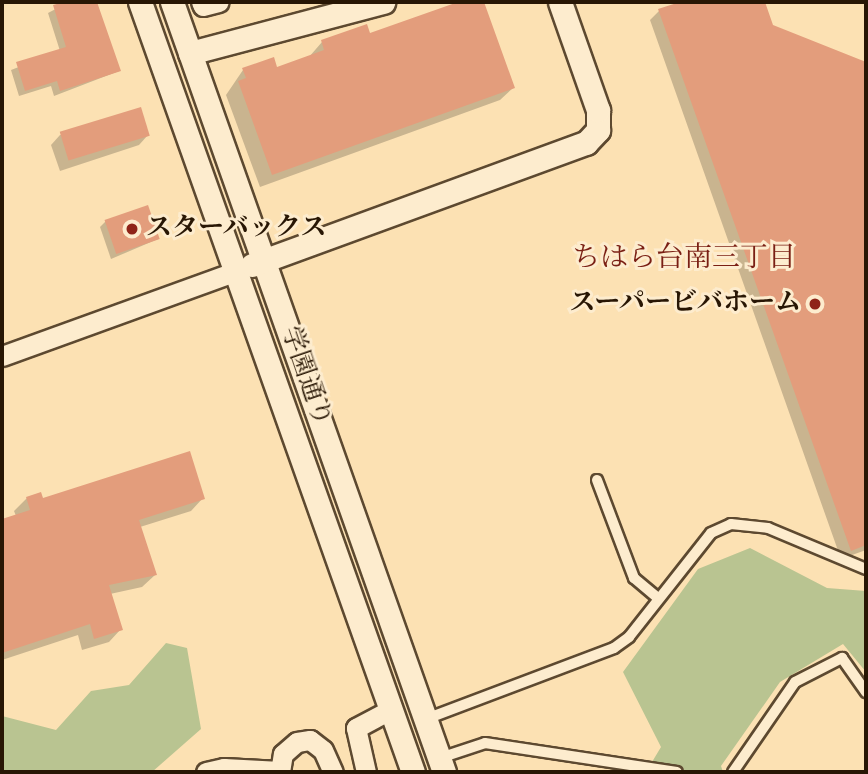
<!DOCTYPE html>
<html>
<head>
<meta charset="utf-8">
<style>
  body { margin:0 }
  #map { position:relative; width:868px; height:774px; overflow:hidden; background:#fce1b3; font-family:Vollkorn,"Noto Serif JP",serif }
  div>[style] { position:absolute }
  .green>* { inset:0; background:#b9c491 }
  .shadow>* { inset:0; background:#0003 }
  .building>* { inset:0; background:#e39d7c; transform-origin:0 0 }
  .roads { filter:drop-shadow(2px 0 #5d4930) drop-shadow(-2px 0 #5d4930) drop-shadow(0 2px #5d4930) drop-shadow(0 -2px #5d4930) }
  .service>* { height:10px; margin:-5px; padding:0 5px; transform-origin:5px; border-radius:5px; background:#fdecce }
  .minor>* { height:19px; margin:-9.5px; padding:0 9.5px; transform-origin:9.5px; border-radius:9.5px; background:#fdecce }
  .tertiary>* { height:23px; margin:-11.5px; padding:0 11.5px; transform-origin:11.5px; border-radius:11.5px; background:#fdecce }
  .dots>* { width:19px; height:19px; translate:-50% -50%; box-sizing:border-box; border:4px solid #fdecce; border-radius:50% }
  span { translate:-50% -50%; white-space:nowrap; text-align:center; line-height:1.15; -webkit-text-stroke:6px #fdecce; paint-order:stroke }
  .poi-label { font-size:26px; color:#281604; font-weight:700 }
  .left { translate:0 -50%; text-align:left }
  .right { translate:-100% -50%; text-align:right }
  .street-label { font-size:26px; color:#281604 }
  .neighbourhood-label { font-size:28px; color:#7a1f14 }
  .frame { position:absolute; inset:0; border:4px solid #281604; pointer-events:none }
</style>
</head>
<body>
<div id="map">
  <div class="green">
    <i style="clip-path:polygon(750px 548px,827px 588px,866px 591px,866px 672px,843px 644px,780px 682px,721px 766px,723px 772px,646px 772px,661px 747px,623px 672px,698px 569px)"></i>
    <i style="clip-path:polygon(166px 643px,187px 648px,201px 729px,152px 772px,2px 772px,2px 716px,56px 730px,91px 691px,129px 685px)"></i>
  </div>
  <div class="shadow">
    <i style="clip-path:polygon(69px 2px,95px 2px,119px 71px,54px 96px,51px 86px,19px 96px,11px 70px,60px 51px,48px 13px)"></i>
    <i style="clip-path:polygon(463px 2px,482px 2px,513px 88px,500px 100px,260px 187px,226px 95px,243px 70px,276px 69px,309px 57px,322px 42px,366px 26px,369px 35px)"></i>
    <i style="clip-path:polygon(685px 2px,763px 2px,772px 27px,866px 64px,866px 550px,841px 559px,650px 20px,659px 11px)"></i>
    <i style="clip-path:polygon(60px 135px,148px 135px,139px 145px,60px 171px,51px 145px)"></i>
    <i style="clip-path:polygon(106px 221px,158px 239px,111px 259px,100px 227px)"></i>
    <i style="clip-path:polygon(27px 498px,42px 500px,203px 498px,191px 511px,140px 527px,155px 575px,142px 587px,110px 594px,121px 629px,109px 642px,82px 650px,78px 635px,2px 660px,2px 521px,16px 516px,14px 511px)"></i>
  </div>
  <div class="building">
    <i style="clip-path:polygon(64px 2px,97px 2px,121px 71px,60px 91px,57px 81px,25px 91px,16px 62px,66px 47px,53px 5px)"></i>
    <i style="clip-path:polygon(458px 2px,484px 2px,515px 88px,272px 175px,238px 81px,246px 78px,242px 68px,274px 57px,277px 67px,324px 50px,321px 40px,367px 24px,370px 33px)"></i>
    <i style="clip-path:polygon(680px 2px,765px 2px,773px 25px,866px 62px,866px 545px,851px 551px,658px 9px)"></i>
    <i style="left:141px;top:107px;width:30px;height:85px;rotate:73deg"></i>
    <i style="left:148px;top:205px;width:36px;height:46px;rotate:71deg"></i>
    <i style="clip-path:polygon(190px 451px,205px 499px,139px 520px,157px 575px,109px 585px,123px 630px,94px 639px,90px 624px,2px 653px,2px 519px,30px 510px,26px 497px,41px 492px,43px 498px)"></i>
  </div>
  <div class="roads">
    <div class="service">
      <i style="left:597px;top:480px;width:105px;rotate:69.3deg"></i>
      <i style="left:634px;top:578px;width:31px;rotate:40deg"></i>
      <i style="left:426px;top:719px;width:201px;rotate:-20.7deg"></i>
      <i style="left:614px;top:648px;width:19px;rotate:-36deg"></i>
      <i style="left:629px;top:637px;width:132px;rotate:-51.7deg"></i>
      <i style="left:711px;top:533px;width:22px;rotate:-24deg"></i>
      <i style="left:731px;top:524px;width:37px;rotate:6deg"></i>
      <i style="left:768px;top:528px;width:106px;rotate:22.7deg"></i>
      <i style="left:440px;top:758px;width:47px;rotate:-18.4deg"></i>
      <i style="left:485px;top:743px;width:194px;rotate:8.6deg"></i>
      <i style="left:733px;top:772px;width:109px;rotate:-55.4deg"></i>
      <i style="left:795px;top:682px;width:53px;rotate:-27.1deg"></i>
      <i style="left:842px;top:658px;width:42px;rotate:54.8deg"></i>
    </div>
    <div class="minor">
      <i style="left:201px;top:2px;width:4px;rotate:63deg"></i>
      <i style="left:203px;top:6px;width:16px;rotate:-14deg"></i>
      <i style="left:2px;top:356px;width:250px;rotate:-19.9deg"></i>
      <i style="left:206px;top:772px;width:18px;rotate:-13deg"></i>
      <i style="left:224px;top:768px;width:56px;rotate:3.1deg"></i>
      <i style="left:280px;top:772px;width:18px;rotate:-81deg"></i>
      <i style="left:283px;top:754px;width:18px;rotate:-41deg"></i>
      <i style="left:297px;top:742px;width:13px;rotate:-9deg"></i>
      <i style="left:310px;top:740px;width:16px;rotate:38deg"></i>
      <i style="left:323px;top:750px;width:24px;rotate:66deg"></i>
      <i style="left:366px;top:772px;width:45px;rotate:-102.8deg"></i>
      <i style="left:356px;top:728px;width:40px;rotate:-28deg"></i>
    </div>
    <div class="tertiary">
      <i style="left:140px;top:2px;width:817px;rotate:70.48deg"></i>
      <i style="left:172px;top:2px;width:817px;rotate:70.54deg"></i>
      <i style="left:190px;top:53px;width:200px;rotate:-14.8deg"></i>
      <i style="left:252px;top:265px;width:356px;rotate:-20.1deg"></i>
      <i style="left:586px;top:143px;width:18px;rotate:-47deg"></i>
      <i style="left:598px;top:130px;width:20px;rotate:-90deg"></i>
      <i style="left:598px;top:110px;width:114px;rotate:-109.4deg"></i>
    </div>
  </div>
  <div class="dots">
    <i style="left:132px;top:229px;background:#8f2418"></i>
    <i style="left:815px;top:304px;background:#8f2418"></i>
  </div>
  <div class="poi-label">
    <span class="left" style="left:146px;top:229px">スターバックス</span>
    <span class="right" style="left:801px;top:304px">スーパービバホーム</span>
  </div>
  <div class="street-label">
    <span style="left:305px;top:377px;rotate:71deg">学園通り</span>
  </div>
  <div class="neighbourhood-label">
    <span style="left:684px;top:259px">ちはら台南三丁目</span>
  </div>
  <div class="frame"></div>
</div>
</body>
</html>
